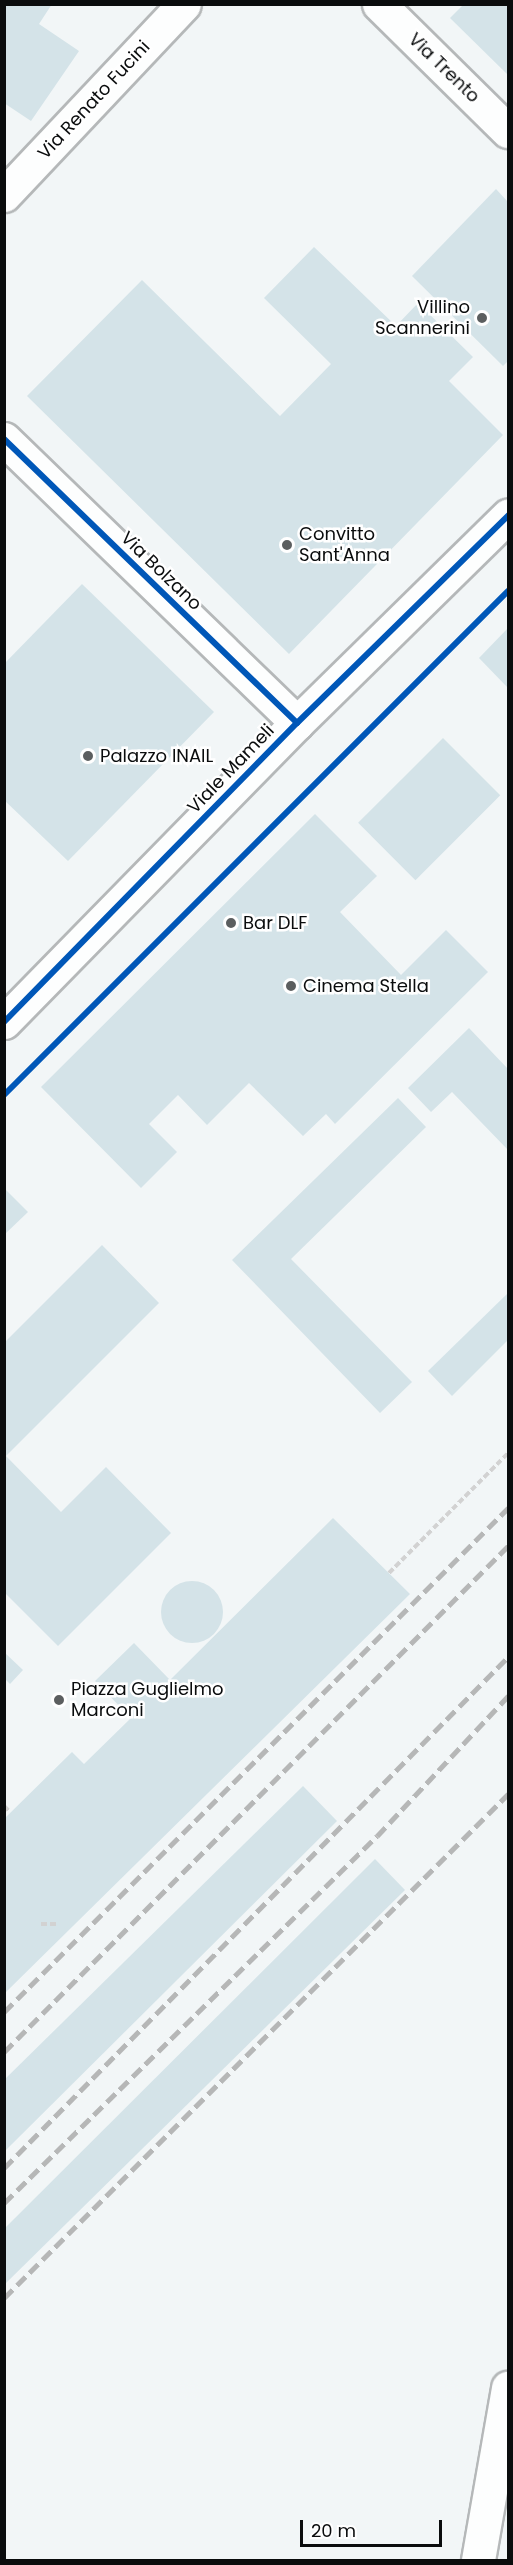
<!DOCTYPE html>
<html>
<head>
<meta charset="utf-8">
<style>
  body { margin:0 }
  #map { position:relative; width:513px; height:2565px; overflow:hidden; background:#f2f6f7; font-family:Poppins,sans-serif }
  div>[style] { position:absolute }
  .building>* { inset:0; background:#d4e3e8; transform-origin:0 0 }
  .round { border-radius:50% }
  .path>* { height:4px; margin-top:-2px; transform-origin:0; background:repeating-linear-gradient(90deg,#d2d2d2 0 6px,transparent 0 9px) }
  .roads { filter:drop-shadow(2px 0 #b5b8b9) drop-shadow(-2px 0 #b5b8b9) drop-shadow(0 2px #b5b8b9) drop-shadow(0 -2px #b5b8b9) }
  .minor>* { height:33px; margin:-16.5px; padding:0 16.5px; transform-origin:16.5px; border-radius:16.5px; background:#fdfefe }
  .rail>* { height:4.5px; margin-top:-2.25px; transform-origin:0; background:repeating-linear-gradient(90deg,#b6b7b7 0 12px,transparent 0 18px) }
  .cycleway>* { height:6px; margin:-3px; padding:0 3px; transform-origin:3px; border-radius:3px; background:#0057b8 }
  .dots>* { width:16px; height:16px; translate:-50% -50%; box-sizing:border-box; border:3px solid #fff; border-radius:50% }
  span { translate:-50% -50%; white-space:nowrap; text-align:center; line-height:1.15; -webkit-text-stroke:5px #fff; paint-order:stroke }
  .street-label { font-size:18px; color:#0a0c0d }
  .poi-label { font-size:18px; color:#0a0c0d }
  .right { translate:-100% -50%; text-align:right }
  .left { translate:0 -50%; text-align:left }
  .frame { position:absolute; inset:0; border:6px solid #0a0c0d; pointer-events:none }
  .scale { position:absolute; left:300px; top:2520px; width:142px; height:27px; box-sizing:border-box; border:3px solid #0a0c0d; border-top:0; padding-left:8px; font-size:18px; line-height:21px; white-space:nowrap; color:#0a0c0d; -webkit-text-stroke:4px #fff; paint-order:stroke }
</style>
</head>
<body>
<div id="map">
  <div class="building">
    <i style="clip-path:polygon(4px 4px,52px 4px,39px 24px,79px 51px,31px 121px,4px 103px)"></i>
    <i style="clip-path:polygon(464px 4px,508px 4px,508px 75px,450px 18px)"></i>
    <i style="clip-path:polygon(496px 189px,508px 202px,508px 361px,503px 366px,412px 276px)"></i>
    <i style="clip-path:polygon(314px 247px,396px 326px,418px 303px,473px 357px,449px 381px,503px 435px,289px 654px,27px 396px,142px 280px,280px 416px,331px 364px,264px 298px)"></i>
    <i style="clip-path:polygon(82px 584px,214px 712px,68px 861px,4px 800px,4px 664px)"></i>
    <i style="clip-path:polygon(508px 628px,508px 688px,479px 658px)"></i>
    <i style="left:443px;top:738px;width:81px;height:120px;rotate:45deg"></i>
    <i style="clip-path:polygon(315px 814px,377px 876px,340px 912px,401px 975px,446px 930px,488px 972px,335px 1124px,326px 1114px,303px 1136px,249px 1083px,207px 1125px,178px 1095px,149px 1124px,177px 1152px,141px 1188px,41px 1087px)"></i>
    <i style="clip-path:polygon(469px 1028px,508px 1069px,508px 1150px,452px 1092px,431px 1112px,408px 1088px)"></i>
    <i style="clip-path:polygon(398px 1098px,426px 1127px,291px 1259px,412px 1382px,380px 1413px,232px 1260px)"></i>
    <i style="clip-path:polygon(4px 1188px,28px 1212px,4px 1235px)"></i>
    <i style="clip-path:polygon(102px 1245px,159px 1303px,6px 1456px,61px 1512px,106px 1467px,171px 1533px,58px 1646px,4px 1592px,4px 1343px)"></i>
    <i style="clip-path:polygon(508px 1293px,508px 1340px,452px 1396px,428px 1371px)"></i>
    <i style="clip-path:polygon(333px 1518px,410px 1594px,4px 1994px,4px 1819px,72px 1752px,84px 1764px,131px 1718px,95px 1681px,134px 1643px,170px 1680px)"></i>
    <i class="round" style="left:161px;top:1581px;width:62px;height:62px"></i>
    <i style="clip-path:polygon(4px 1652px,23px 1670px,10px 1684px,4px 1678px)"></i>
    <i style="clip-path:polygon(303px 1786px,337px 1821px,4px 2152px,4px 2080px)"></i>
    <i style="clip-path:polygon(375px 1859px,405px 1890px,4px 2285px,4px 2229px)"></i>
  </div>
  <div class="path">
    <i style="left:389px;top:1573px;width:169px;rotate:-45.2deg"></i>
    <i style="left:4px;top:1806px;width:8px;rotate:45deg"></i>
    <i style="left:41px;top:1924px;width:18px"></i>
  </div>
  <div class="roads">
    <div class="minor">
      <i style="left:379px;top:4px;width:181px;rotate:44.6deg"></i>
      <i style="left:4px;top:195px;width:262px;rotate:-46.7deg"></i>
      <i style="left:4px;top:439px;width:408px;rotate:44.1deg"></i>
      <i style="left:4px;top:1022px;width:419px;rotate:-45.6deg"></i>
      <i style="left:297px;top:723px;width:296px;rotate:-44.5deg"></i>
      <i style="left:478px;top:2560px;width:175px;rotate:-80.1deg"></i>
    </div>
  </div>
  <div class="rail">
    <i style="left:4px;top:2012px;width:713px;rotate:-45deg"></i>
    <i style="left:4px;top:2052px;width:714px;rotate:-45.11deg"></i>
    <i style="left:4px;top:2168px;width:718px;rotate:-45.4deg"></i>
    <i style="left:4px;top:2203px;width:523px;rotate:-44.54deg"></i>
    <i style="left:377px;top:1836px;width:192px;rotate:-46.9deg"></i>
    <i style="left:4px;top:2298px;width:713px;rotate:-45deg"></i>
  </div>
  <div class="cycleway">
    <i style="left:4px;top:439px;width:408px;rotate:44.1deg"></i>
    <i style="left:4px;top:1022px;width:419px;rotate:-45.6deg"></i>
    <i style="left:297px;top:723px;width:296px;rotate:-44.5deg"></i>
    <i style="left:4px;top:1095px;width:713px;rotate:-45deg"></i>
  </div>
  <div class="dots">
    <i style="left:482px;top:318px;background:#5b5e5f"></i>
    <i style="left:287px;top:545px;background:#5b5e5f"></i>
    <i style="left:88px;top:756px;background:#5b5e5f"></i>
    <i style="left:231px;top:923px;background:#5b5e5f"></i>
    <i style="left:291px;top:986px;background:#5b5e5f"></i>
    <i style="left:59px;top:1700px;background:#5b5e5f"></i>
  </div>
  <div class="street-label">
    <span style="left:444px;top:68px;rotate:44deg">Via Trento</span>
    <span style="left:94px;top:100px;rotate:-47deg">Via Renato Fucini</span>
    <span style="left:161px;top:571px;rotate:44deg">Via Bolzano</span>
    <span style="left:231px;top:769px;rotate:-46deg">Viale Mameli</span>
  </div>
  <div class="poi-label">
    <span class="right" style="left:470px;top:318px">Villino<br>Scannerini</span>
    <span class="left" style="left:299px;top:545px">Convitto<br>Sant'Anna</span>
    <span class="left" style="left:100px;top:756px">Palazzo INAIL</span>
    <span class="left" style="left:243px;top:923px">Bar DLF</span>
    <span class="left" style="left:303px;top:986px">Cinema Stella</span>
    <span class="left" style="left:71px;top:1700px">Piazza Guglielmo<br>Marconi</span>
  </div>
  <div class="frame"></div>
  <div class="scale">20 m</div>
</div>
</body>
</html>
